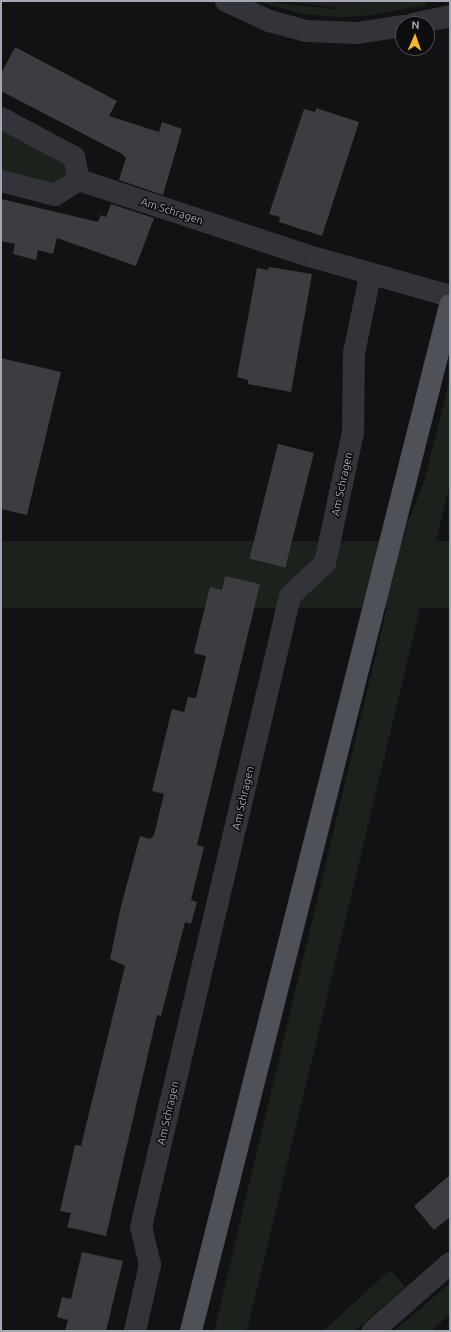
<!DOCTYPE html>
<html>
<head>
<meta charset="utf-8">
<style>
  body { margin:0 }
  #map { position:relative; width:451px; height:1332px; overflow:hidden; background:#121214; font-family:Ubuntu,sans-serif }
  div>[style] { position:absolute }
  .built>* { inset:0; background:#1e1e21 }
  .green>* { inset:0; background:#1a221b; transform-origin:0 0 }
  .building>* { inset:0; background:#3c3d41; transform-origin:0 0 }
  .minor>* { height:22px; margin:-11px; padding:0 11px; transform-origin:11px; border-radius:11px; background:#333439 }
  .tertiary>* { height:22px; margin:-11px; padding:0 11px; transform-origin:11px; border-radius:11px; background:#333439 }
  .primary>* { height:22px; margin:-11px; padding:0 11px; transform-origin:11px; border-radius:11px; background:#4f5158 }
  .tram>* { height:1px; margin:-0.5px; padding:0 0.5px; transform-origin:0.5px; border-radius:0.5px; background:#46484e }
  span { translate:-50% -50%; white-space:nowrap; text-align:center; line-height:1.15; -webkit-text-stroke:3px #0d0d0f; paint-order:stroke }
  .street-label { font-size:11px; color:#a3a8b5 }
  .frame { position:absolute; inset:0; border:2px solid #a3a8b5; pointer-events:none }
  .north { position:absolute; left:395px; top:16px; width:40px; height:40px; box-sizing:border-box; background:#0d0d0f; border:1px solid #494b51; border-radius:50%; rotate:2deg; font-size:11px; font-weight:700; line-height:16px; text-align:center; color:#a3a8b5 }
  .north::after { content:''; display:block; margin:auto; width:14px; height:18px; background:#f7b527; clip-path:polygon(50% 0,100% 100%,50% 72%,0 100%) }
</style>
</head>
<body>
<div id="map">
  <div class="built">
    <i style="clip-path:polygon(283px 1px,405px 1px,351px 10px)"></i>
  </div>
  <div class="green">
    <i style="clip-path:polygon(257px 1px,336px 9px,405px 1px,425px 1px,426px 5px,374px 15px,338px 17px,302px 14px)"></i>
    <i style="clip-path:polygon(1px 127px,66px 161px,68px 171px,64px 179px,54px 185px,1px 170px)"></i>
    <i style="clip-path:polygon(450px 378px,450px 483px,247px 1331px,214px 1331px,407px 524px,424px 482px)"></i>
    <i style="left:450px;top:541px;width:67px;height:812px;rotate:90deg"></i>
    <i style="clip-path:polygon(390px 1270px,405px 1287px,355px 1331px,323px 1331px)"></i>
    <i style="clip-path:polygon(450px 1283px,450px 1314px,431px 1331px,394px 1331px)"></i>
  </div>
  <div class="building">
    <i style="clip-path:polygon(15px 47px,117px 101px,109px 116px,159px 132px,162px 122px,182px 129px,163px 195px,119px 180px,126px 158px,122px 154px,1px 91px,1px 74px)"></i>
    <i style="clip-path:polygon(316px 108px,359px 122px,322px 236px,279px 222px,280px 217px,269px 214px,304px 109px,315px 112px)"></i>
    <i style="clip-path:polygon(1px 199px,98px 222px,101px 215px,106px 217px,111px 204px,154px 218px,136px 266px,57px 238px,53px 254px,38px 250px,36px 260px,13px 254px,15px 244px,1px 241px)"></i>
    <i style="clip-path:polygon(269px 267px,312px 274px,291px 392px,248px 384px,248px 380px,237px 377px,257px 268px,268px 270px)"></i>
    <i style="clip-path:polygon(1px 358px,61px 372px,27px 515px,1px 509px)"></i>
    <i style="left:278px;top:444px;width:37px;height:118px;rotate:14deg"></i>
    <i style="clip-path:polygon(225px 576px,260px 584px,197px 845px,204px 847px,191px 900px,197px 902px,191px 924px,185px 922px,161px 1016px,157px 1015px,106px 1236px,67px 1227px,71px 1213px,60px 1211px,75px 1145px,81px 1146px,125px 966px,110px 959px,121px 906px,140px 836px,150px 839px,154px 835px,164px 794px,152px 791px,172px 709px,184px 712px,188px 697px,196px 698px,206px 656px,194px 653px,199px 631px,210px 587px,222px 590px)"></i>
    <i style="clip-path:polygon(450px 1175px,450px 1217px,434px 1230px,414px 1206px)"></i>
    <i style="clip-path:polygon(82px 1252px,123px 1261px,106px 1331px,65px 1331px,68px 1320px,57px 1317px,62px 1297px,71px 1299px)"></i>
  </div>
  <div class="minor">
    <i style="left:1px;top:118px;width:83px;rotate:28.1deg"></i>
    <i style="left:74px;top:157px;width:24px;rotate:78deg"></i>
    <i style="left:79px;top:180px;width:245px;rotate:18.3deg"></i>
    <i style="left:1px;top:181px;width:56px;rotate:14.5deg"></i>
    <i style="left:55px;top:195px;width:28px;rotate:-32deg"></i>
    <i style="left:316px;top:258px;width:139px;rotate:15.8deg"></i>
    <i style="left:135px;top:1331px;width:68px;rotate:-77.2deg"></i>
    <i style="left:150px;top:1265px;width:39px;rotate:-103deg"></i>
    <i style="left:141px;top:1227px;width:648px;rotate:-76.71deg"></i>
    <i style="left:290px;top:596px;width:48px;rotate:-43.3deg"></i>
    <i style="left:325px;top:563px;width:134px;rotate:-77.9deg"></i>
    <i style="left:353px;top:432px;width:79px;rotate:-89.3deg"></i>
    <i style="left:354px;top:353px;width:79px;rotate:-78.3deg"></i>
    <i style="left:373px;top:1331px;width:103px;rotate:-41.4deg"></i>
  </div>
  <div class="tertiary">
    <i style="left:226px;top:1px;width:47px;rotate:24.9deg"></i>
    <i style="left:269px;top:21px;width:39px;rotate:15deg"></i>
    <i style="left:307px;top:31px;width:50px;rotate:2.3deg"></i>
    <i style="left:357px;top:33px;width:47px;rotate:-8.7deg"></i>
    <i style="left:413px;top:24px;width:38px;rotate:-12deg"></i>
  </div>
  <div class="primary">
    <i style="left:191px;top:1331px;width:1058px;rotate:-75.83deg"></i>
  </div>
  <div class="tram">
    <i style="left:311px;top:1px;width:66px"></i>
  </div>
  <div class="street-label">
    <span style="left:172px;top:211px;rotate:18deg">Am Schragen</span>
    <span style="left:342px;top:484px;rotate:-78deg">Am Schragen</span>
    <span style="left:243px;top:798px;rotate:-77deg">Am Schragen</span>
    <span style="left:168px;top:1113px;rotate:-77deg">Am Schragen</span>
  </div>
  <div class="frame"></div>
  <div class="north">N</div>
</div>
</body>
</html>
